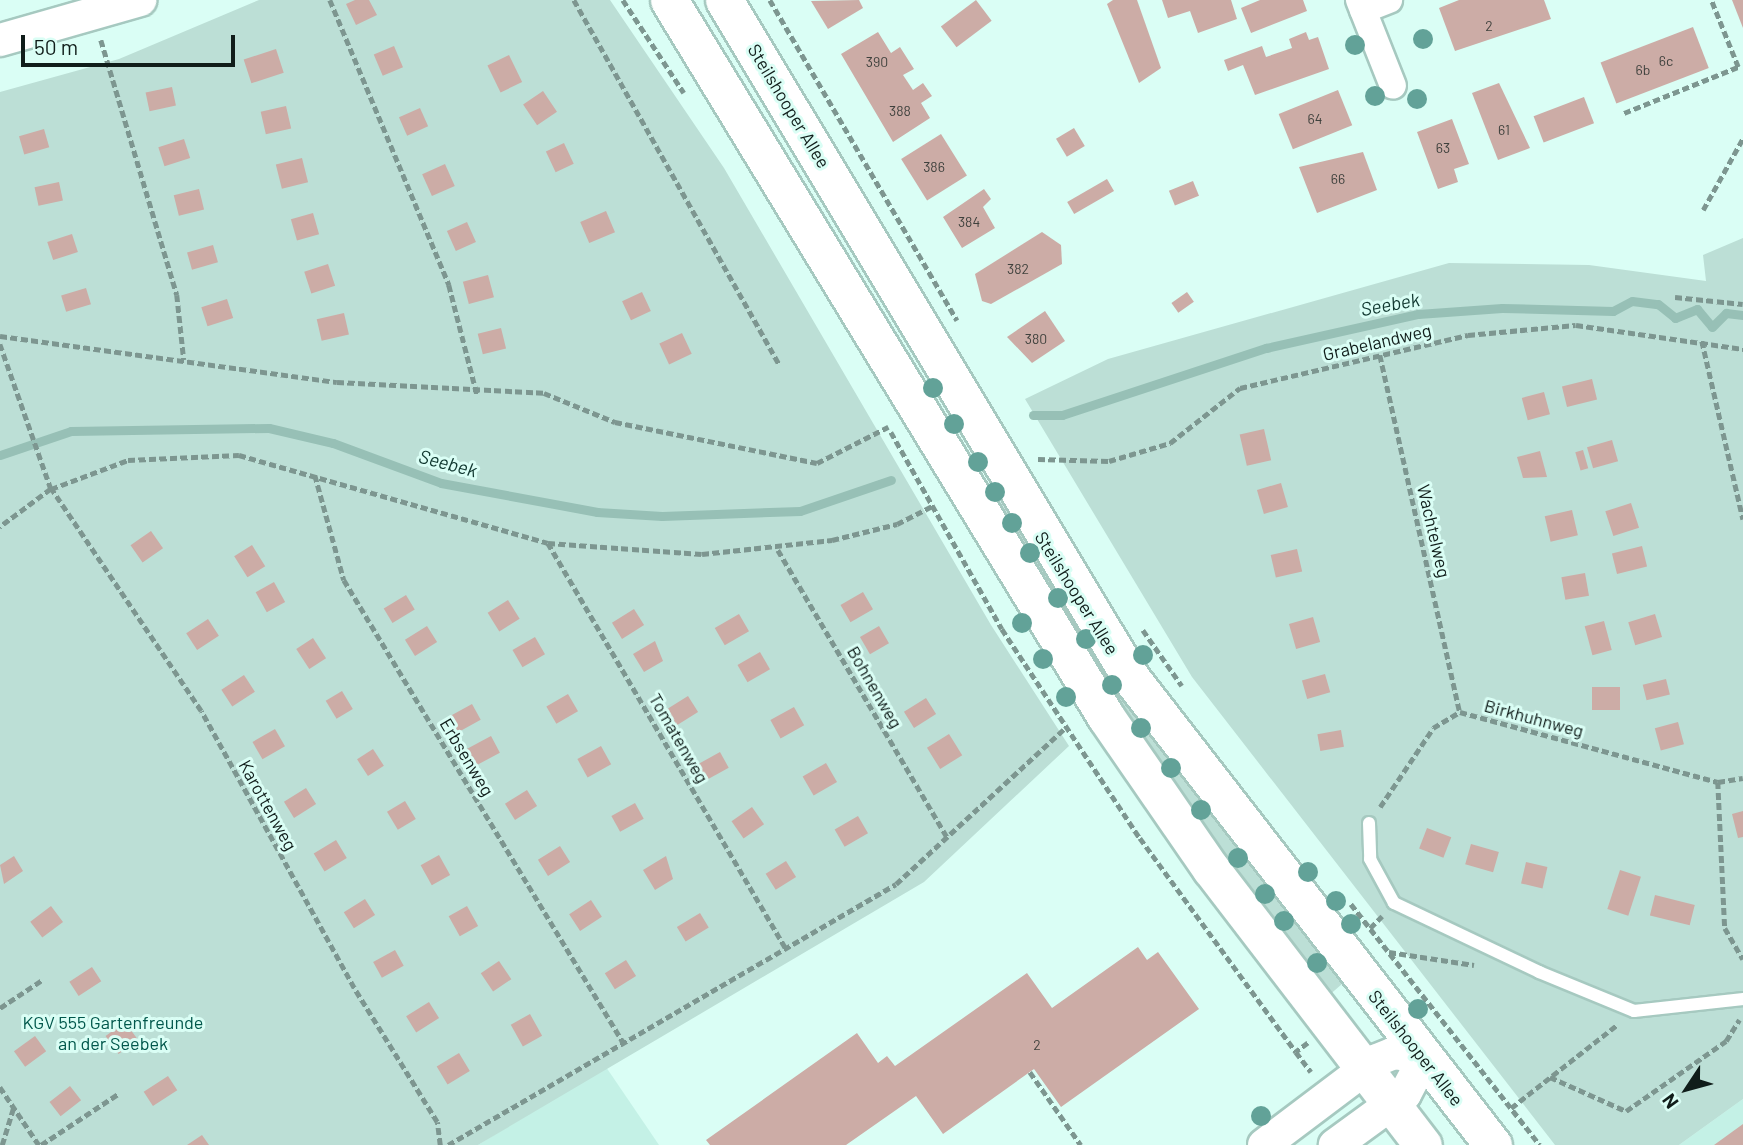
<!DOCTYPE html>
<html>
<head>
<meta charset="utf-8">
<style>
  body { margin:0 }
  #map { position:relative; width:1743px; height:1145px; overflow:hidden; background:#dafef5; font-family:Barlow,sans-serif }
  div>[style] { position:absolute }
  .built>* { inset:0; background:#c4f1e6 }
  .green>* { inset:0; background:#bcdfd6 }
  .stream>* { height:9px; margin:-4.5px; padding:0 4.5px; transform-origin:4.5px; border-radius:4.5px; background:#97c0b6 }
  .building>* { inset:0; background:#ccaca6; transform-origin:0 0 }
  .path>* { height:4.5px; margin-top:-2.25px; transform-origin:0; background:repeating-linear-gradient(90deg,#7d9690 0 7px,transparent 0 10.5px) }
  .roads { filter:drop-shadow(2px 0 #a6c9c0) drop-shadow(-2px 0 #a6c9c0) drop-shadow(0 2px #a6c9c0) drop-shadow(0 -2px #a6c9c0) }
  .service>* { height:12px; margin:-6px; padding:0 6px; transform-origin:6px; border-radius:6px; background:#fff }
  .minor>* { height:26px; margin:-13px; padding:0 13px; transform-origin:13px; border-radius:13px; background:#fff }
  .tertiary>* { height:32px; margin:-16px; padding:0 16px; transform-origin:16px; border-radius:16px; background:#fff }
  .secondary>* { height:37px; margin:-18.5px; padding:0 18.5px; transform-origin:18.5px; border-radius:18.5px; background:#fff }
  .trees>* { width:20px; height:20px; margin:-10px; border-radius:50%; background:#62a298 }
  span { translate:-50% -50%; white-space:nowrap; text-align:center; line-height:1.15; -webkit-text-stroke:6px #dafef5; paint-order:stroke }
  .number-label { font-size:14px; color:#3f413d }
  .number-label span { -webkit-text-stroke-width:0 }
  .street-label { font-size:18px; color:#101d1a }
  .park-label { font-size:18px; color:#00574b }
  .water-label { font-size:19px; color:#113830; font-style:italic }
  .north { position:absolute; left:1652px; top:1054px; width:70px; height:70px; -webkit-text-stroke:5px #dafef5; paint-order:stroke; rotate:234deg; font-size:19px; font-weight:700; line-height:28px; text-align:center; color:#101d1a }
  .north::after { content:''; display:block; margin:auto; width:24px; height:32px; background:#101d1a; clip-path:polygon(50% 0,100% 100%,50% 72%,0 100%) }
  .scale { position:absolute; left:21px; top:35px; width:214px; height:32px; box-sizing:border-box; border:4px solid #101d1a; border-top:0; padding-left:9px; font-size:21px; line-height:24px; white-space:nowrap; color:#101d1a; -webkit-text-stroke:5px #dafef5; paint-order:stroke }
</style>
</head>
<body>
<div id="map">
  <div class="built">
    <i style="clip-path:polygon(606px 1067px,659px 1145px,478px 1145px)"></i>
    <i style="clip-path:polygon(1743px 1099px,1743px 1145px,1679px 1145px)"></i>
  </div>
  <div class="green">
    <i style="clip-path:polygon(259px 0,610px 0,724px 168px,991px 625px,1069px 746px,924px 882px,478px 1145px,0 1145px,0 92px,119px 59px)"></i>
    <i style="clip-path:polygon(1743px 238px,1743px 1099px,1679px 1145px,1555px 1145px,1192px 677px,1025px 399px,1108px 359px,1449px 263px,1589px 265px,1706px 281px,1703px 255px)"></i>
    <i style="clip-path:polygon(995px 493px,1130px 707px,1342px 984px,1327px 997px,1155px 762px,988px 495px)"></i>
  </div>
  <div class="stream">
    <i style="left:1033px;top:415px;width:29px"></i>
    <i style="left:1062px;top:415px;width:215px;rotate:-18.2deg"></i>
    <i style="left:1266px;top:348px;width:156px;rotate:-12.6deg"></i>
    <i style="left:1418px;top:314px;width:84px;rotate:-4.1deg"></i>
    <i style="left:1502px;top:308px;width:111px;rotate:1.5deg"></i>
    <i style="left:1613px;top:311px;width:21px;rotate:-28deg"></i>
    <i style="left:1632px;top:301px;width:26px;rotate:7deg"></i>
    <i style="left:1658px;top:304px;width:22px;rotate:39deg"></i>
    <i style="left:1675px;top:318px;width:24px;rotate:-22deg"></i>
    <i style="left:1697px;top:309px;width:23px;rotate:50deg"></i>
    <i style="left:1712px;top:327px;width:20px;rotate:-45deg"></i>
    <i style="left:1726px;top:313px;width:17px;rotate:7deg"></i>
    <i style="left:0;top:455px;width:75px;rotate:-18.7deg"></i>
    <i style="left:71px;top:431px;width:198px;rotate:-0.9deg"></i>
    <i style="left:269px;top:428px;width:66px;rotate:13.2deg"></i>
    <i style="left:333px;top:443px;width:115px;rotate:20.3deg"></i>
    <i style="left:441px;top:483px;width:159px;rotate:10.5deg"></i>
    <i style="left:597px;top:512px;width:65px;rotate:3.5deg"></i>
    <i style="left:662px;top:516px;width:138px;rotate:-2.1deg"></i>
    <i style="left:800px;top:511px;width:96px;rotate:-18.8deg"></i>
  </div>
  <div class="building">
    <i style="clip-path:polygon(355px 0,369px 0,377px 15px,356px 25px,346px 4px)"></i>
    <i style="clip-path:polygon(859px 0,863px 8px,828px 29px,811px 1px)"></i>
    <i style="left:976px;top:0;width:26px;height:44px;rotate:53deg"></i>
    <i style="clip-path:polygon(1113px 0,1137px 0,1161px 68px,1139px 83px,1107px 4px)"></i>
    <i style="clip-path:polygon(1162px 0,1231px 0,1237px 19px,1198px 33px,1190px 11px,1168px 18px)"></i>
    <i style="clip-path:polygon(1260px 0,1303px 0,1307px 11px,1251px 33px,1241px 8px)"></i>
    <i style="clip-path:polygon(1459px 0,1544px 0,1551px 19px,1455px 51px,1439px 8px)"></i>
    <i style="clip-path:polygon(1732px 0,1743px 0,1743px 28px)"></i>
    <i style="left:1693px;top:27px;width:44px;height:99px;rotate:69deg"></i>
    <i style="clip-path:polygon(878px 32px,891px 53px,900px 47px,914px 69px,903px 75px,913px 90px,923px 83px,932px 96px,921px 103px,930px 118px,893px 142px,841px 54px)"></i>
    <i style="clip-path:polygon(1306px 32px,1309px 40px,1318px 37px,1329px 69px,1255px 95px,1243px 65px,1228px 71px,1224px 60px,1262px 46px,1266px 57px,1292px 48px,1289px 39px)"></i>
    <i style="left:394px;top:46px;width:23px;height:22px;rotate:67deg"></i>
    <i style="left:276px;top:49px;width:25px;height:34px;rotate:72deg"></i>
    <i style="left:509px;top:55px;width:30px;height:24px;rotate:64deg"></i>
    <i style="clip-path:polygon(1499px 83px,1530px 148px,1498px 160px,1472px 93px)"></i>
    <i style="left:172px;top:87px;width:19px;height:27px;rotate:78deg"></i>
    <i style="left:1338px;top:90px;width:38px;height:64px;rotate:68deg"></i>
    <i style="left:543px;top:91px;width:25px;height:24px;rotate:56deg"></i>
    <i style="left:1584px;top:97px;width:28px;height:54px;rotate:69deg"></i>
    <i style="left:286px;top:106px;width:23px;height:26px;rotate:77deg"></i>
    <i style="left:420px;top:108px;width:20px;height:23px;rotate:66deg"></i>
    <i style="clip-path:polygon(1452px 119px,1469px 164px,1454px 169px,1458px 182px,1438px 189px,1417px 132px)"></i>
    <i style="left:1074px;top:128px;width:21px;height:21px;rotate:59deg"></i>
    <i style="left:44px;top:129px;width:19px;height:26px;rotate:74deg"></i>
    <i style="left:941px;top:134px;width:49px;height:47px;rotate:58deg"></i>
    <i style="left:184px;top:139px;width:20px;height:27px;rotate:72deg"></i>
    <i style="left:564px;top:143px;width:23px;height:20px;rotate:65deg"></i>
    <i style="clip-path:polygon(1363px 152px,1377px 190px,1317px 213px,1299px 167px)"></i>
    <i style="left:302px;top:158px;width:25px;height:27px;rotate:76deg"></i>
    <i style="left:445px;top:164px;width:24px;height:25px;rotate:66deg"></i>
    <i style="left:1107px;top:179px;width:14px;height:46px;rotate:60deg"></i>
    <i style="left:1193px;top:181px;width:16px;height:26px;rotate:68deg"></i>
    <i style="left:59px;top:182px;width:19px;height:25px;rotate:78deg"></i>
    <i style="left:199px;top:189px;width:21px;height:26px;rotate:76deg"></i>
    <i style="clip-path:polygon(984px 189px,991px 199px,983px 207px,995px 228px,962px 248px,943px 217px)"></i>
    <i style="left:606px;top:211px;width:23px;height:28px;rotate:67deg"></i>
    <i style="left:313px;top:213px;width:22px;height:23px;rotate:74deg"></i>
    <i style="left:467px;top:222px;width:22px;height:22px;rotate:66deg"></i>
    <i style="clip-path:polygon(1042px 232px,1061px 245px,1062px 264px,991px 304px,982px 301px,975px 274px)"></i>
    <i style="left:72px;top:234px;width:19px;height:26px;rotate:72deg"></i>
    <i style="left:213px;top:245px;width:18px;height:27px;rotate:74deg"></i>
    <i style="left:328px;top:264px;width:23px;height:25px;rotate:72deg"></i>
    <i style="left:488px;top:275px;width:23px;height:26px;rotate:75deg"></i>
    <i style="left:86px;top:288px;width:17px;height:26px;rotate:73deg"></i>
    <i style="left:642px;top:292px;width:21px;height:22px;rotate:65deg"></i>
    <i style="left:1187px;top:292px;width:12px;height:19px;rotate:55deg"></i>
    <i style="left:227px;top:299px;width:20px;height:27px;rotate:72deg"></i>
    <i style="clip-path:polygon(1045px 311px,1065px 341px,1032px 363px,1007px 337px)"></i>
    <i style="left:344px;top:313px;width:22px;height:28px;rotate:77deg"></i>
    <i style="left:501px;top:328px;width:21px;height:24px;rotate:76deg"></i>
    <i style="left:682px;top:333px;width:23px;height:25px;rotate:65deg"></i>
    <i style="left:1592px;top:379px;width:21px;height:31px;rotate:76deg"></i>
    <i style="left:1544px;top:392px;width:23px;height:23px;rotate:75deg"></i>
    <i style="left:1264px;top:429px;width:32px;height:25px;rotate:77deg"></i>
    <i style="left:1612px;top:440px;width:22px;height:26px;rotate:74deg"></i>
    <i style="left:1583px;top:450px;width:19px;height:8px;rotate:74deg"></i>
    <i style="clip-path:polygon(1540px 451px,1547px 477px,1523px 478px,1517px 457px)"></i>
    <i style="left:1281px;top:483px;width:25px;height:25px;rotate:74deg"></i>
    <i style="left:1631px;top:503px;width:26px;height:27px;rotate:72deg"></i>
    <i style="left:1572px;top:510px;width:26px;height:28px;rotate:77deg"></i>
    <i style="left:151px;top:531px;width:21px;height:25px;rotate:55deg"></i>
    <i style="left:252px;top:545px;width:25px;height:21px;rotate:58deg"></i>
    <i style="left:1642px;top:546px;width:21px;height:31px;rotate:76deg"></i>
    <i style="left:1297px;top:549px;width:23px;height:27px;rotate:77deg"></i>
    <i style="left:1585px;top:573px;width:23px;height:24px;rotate:80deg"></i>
    <i style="left:274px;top:582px;width:23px;height:21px;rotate:61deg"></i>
    <i style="left:863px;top:592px;width:20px;height:26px;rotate:60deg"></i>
    <i style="left:406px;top:595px;width:17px;height:26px;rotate:59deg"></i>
    <i style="left:508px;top:600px;width:22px;height:24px;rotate:58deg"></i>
    <i style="left:634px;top:609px;width:19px;height:26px;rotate:58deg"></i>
    <i style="left:739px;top:614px;width:20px;height:28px;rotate:60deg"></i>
    <i style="left:1655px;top:614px;width:24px;height:28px;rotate:73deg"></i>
    <i style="left:1313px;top:617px;width:26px;height:25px;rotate:74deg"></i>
    <i style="left:208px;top:619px;width:20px;height:26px;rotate:57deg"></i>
    <i style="left:1604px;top:621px;width:30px;height:20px;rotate:75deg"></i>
    <i style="left:427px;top:626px;width:19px;height:26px;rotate:58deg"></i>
    <i style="left:879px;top:626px;width:20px;height:22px;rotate:60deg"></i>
    <i style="left:535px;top:637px;width:20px;height:26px;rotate:60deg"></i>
    <i style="left:313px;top:638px;width:24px;height:20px;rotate:57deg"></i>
    <i style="clip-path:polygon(655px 641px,663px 661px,644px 672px,633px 654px)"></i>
    <i style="left:760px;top:652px;width:20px;height:26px;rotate:60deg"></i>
    <i style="left:1325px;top:674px;width:19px;height:24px;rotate:74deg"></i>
    <i style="left:244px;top:675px;width:20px;height:27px;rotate:57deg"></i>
    <i style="left:1666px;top:679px;width:16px;height:24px;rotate:76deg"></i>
    <i style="left:1620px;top:687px;width:23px;height:28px;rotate:90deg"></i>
    <i style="left:342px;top:691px;width:21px;height:19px;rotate:59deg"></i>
    <i style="left:568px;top:694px;width:20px;height:25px;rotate:60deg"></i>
    <i style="left:688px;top:696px;width:19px;height:25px;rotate:58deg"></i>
    <i style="left:926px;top:698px;width:19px;height:26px;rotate:58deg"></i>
    <i style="left:472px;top:704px;width:18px;height:27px;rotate:61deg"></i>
    <i style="left:794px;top:707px;width:21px;height:27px;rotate:61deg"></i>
    <i style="left:1678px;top:722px;width:23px;height:24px;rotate:75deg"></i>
    <i style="left:275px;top:729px;width:20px;height:26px;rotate:60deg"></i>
    <i style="left:1341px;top:730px;width:17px;height:24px;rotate:80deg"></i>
    <i style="left:949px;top:734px;width:25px;height:26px;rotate:58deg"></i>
    <i style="left:491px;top:736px;width:19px;height:27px;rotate:62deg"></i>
    <i style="left:601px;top:746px;width:21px;height:27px;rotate:61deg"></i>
    <i style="left:373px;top:749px;width:20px;height:19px;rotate:57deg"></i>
    <i style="left:720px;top:752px;width:18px;height:26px;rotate:61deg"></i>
    <i style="left:826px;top:763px;width:22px;height:27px;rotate:60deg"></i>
    <i style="left:306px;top:788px;width:19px;height:26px;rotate:58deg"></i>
    <i style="left:527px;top:790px;width:19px;height:26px;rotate:58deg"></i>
    <i style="left:405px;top:801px;width:21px;height:21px;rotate:59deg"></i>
    <i style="left:635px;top:803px;width:18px;height:27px;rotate:61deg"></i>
    <i style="left:752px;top:807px;width:21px;height:25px;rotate:55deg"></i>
    <i style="clip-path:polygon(1743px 811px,1743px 837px,1738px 838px,1732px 814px)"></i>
    <i style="left:858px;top:816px;width:20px;height:27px;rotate:60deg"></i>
    <i style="left:1427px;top:828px;width:26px;height:22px;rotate:21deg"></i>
    <i style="left:336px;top:840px;width:21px;height:26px;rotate:59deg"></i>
    <i style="left:1471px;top:844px;width:29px;height:21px;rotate:16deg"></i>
    <i style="left:560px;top:846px;width:19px;height:26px;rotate:58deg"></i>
    <i style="left:439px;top:855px;width:23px;height:21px;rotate:61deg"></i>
    <i style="clip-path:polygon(14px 856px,23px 871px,4px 884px,0 865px)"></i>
    <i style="clip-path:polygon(666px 856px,673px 879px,655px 890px,643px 870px)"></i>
    <i style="left:786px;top:861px;width:19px;height:24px;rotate:58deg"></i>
    <i style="left:1526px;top:862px;width:22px;height:22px;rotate:13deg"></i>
    <i style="left:1620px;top:870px;width:22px;height:41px;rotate:18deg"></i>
    <i style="left:1655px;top:895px;width:41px;height:21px;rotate:14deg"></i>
    <i style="left:365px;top:899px;width:19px;height:25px;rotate:58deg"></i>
    <i style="left:591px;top:900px;width:20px;height:26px;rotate:57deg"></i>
    <i style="left:51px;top:906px;width:20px;height:26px;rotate:53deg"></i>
    <i style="left:467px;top:906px;width:23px;height:21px;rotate:61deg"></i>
    <i style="left:700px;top:913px;width:17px;height:27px;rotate:59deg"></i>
    <i style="clip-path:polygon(1138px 947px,1147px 960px,1158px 952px,1199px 1009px,1061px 1107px,1034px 1069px,943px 1134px,916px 1096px,846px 1145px,710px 1145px,706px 1140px,857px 1033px,878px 1063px,887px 1056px,895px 1066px,1027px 973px,1052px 1008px)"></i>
    <i style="left:395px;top:950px;width:18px;height:25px;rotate:61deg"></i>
    <i style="left:626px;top:960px;width:19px;height:25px;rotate:58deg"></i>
    <i style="left:499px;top:961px;width:22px;height:22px;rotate:56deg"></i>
    <i style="left:92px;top:967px;width:17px;height:27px;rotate:57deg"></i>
    <i style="left:429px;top:1002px;width:19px;height:27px;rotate:58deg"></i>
    <i style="left:530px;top:1014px;width:25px;height:22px;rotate:61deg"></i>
    <i style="left:125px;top:1022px;width:22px;height:24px;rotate:54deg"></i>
    <i style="left:35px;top:1036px;width:19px;height:26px;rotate:54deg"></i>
    <i style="left:459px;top:1053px;width:21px;height:26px;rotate:59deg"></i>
    <i style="left:168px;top:1076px;width:17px;height:29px;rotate:57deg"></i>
    <i style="left:70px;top:1086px;width:18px;height:26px;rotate:52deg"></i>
    <i style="clip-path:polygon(1743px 1124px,1743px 1145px,1714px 1145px)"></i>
    <i style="clip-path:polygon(202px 1135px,209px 1145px,187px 1145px)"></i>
  </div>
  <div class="path">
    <i style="left:330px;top:0;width:309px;rotate:67.3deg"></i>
    <i style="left:449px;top:285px;width:113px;rotate:75.6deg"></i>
    <i style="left:574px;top:0;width:419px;rotate:60.6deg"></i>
    <i style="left:623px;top:0;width:111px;rotate:56.7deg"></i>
    <i style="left:770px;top:0;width:371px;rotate:59.7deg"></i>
    <i style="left:101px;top:40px;width:266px;rotate:73.4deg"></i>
    <i style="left:177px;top:295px;width:65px;rotate:83.9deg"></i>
    <i style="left:1624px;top:113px;width:123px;rotate:-22deg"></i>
    <i style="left:1738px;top:67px;width:72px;rotate:-111.9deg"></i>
    <i style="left:1703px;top:210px;width:82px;rotate:-60.9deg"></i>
    <i style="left:1675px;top:297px;width:68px;rotate:5.9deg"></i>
    <i style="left:0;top:336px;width:340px;rotate:7.8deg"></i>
    <i style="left:337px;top:382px;width:207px;rotate:3deg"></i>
    <i style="left:544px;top:393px;width:77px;rotate:22.2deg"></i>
    <i style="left:615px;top:422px;width:206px;rotate:11.5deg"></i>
    <i style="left:817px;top:463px;width:80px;rotate:-26.9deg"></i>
    <i style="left:1702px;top:341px;width:183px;rotate:77deg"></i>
    <i style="left:0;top:344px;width:154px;rotate:70.6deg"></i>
    <i style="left:51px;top:489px;width:64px;rotate:143.3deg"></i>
    <i style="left:1380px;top:355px;width:366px;rotate:77.4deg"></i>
    <i style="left:891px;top:432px;width:226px;rotate:60.6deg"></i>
    <i style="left:1002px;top:629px;width:250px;rotate:56.6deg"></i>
    <i style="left:1140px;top:838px;width:265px;rotate:53.9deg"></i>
    <i style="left:1038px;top:459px;width:71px;rotate:1.6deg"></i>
    <i style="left:1109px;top:461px;width:64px;rotate:-16.4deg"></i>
    <i style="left:1170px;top:443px;width:89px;rotate:-38.2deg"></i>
    <i style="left:1240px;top:388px;width:234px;rotate:-13.1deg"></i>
    <i style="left:1468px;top:335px;width:108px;rotate:-5.3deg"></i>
    <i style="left:1576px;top:325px;width:169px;rotate:8.2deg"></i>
    <i style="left:315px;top:475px;width:109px;rotate:74.6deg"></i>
    <i style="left:344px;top:580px;width:540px;rotate:58.87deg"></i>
    <i style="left:548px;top:543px;width:470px;rotate:59.6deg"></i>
    <i style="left:778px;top:550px;width:335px;rotate:59.5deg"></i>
    <i style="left:1143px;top:630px;width:68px;rotate:55.1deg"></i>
    <i style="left:1718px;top:782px;width:146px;rotate:87.3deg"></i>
    <i style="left:1725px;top:928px;width:36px;rotate:60deg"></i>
    <i style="left:1380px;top:807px;width:95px;rotate:-56.1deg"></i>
    <i style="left:1433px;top:728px;width:31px;rotate:-31deg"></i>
    <i style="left:1460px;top:712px;width:267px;rotate:15.2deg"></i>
    <i style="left:1718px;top:782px;width:25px;rotate:-9deg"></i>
    <i style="left:1351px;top:904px;width:306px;rotate:51.9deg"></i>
    <i style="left:1370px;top:928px;width:17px;rotate:-45deg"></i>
    <i style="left:1389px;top:952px;width:86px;rotate:8.7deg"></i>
    <i style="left:0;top:1008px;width:50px;rotate:-33.7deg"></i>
    <i style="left:1308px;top:1043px;width:15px;rotate:143deg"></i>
    <i style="left:1296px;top:1052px;width:25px;rotate:53deg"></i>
    <i style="left:1030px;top:1072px;width:89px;rotate:55.1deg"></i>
    <i style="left:1550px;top:1077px;width:83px;rotate:24.1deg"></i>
    <i style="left:1626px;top:1111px;width:122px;rotate:-35deg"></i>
    <i style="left:1726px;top:1041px;width:25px;rotate:-58deg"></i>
    <i style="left:0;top:1087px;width:70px;rotate:56.1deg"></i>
    <i style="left:1511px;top:1108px;width:135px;rotate:-38.1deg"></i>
    <i style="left:2px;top:1145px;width:39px;rotate:-73deg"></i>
    <i style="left:41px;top:1145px;width:92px;rotate:-33.5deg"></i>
    <i style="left:440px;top:1145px;width:23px;rotate:-97deg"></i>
    <i style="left:437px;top:1122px;width:158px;rotate:-121.8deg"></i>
    <i style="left:354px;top:988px;width:316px;rotate:-118.9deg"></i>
    <i style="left:201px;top:711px;width:268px;rotate:-124deg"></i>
    <i style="left:51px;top:489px;width:82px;rotate:-20.6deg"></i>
    <i style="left:128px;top:460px;width:111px;rotate:-2.6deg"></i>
    <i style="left:239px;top:455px;width:321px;rotate:15.9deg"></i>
    <i style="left:548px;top:543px;width:154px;rotate:4.1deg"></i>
    <i style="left:702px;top:554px;width:131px;rotate:-6.1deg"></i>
    <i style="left:832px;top:540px;width:67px;rotate:-13.8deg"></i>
    <i style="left:897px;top:524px;width:39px;rotate:-27deg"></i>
    <i style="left:448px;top:1145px;width:518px;rotate:-30.22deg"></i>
    <i style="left:896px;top:884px;width:231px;rotate:-42.7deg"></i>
  </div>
  <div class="roads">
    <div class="service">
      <i style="left:1369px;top:823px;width:36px;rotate:88deg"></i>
      <i style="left:1370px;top:859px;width:50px;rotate:61.4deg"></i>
      <i style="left:1394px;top:903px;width:161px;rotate:25.4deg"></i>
      <i style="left:1539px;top:972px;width:103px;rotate:22.3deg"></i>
      <i style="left:1634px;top:1011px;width:110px;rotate:-6.3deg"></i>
    </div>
    <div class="minor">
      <i style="left:1359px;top:0;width:92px;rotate:68.4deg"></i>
      <i style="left:1363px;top:10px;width:28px;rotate:-21deg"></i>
    </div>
    <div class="tertiary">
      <i style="left:0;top:40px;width:146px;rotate:-15.9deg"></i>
      <i style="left:1264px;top:1145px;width:141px;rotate:-37deg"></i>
      <i style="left:1377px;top:1060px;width:18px;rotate:-22deg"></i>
      <i style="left:1394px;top:1053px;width:30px;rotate:9deg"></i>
      <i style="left:1424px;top:1058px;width:41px;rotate:117.8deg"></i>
      <i style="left:1405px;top:1094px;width:87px;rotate:143.9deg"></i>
    </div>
    <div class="secondary">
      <i style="left:669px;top:0;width:840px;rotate:58.64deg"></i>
      <i style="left:1106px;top:717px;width:185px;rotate:55.4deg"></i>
      <i style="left:1211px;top:869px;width:348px;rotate:52.5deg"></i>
      <i style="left:724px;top:0;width:791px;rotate:59.02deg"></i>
      <i style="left:1131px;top:678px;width:591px;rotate:52.22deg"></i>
    </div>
  </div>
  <div class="trees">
    <i style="left:1423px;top:39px"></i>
    <i style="left:1355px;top:45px"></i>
    <i style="left:1375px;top:96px"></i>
    <i style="left:1417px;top:99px"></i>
    <i style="left:933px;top:388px"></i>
    <i style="left:954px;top:424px"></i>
    <i style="left:978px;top:462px"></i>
    <i style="left:995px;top:492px"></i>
    <i style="left:1012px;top:523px"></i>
    <i style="left:1030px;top:553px"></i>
    <i style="left:1058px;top:598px"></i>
    <i style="left:1022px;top:623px"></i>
    <i style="left:1086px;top:639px"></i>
    <i style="left:1143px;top:655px"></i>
    <i style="left:1043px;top:659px"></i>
    <i style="left:1112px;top:685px"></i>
    <i style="left:1066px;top:697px"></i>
    <i style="left:1141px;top:728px"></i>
    <i style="left:1171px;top:768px"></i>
    <i style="left:1201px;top:810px"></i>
    <i style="left:1238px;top:858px"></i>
    <i style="left:1308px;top:872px"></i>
    <i style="left:1265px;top:894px"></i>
    <i style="left:1336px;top:901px"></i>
    <i style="left:1284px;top:921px"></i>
    <i style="left:1351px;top:924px"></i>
    <i style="left:1317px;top:963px"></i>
    <i style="left:1418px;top:1009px"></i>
    <i style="left:1261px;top:1116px"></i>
  </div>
  <div class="number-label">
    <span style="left:1489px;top:26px">2</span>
    <span style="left:1666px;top:61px">6c</span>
    <span style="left:877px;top:62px">390</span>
    <span style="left:1643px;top:70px">6b</span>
    <span style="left:900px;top:111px">388</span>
    <span style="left:1315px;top:119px">64</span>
    <span style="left:1504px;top:130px">61</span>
    <span style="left:1443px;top:148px">63</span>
    <span style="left:934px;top:167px">386</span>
    <span style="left:1338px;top:179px">66</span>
    <span style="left:969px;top:222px">384</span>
    <span style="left:1018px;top:269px">382</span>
    <span style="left:1036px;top:339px">380</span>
    <span style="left:1037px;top:1045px">2</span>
  </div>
  <div class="street-label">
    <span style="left:789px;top:106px;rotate:59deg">Steilshooper Allee</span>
    <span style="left:1377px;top:342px;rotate:-13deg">Grabelandweg</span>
    <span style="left:1434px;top:531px;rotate:77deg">Wachtelweg</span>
    <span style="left:1077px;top:593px;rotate:58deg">Steilshooper Allee</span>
    <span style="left:875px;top:687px;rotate:60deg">Bohnenweg</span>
    <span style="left:1534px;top:718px;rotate:15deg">Birkhuhnweg</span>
    <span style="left:679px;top:738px;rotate:60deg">Tomatenweg</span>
    <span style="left:467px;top:757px;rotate:59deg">Erbsenweg</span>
    <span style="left:268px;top:805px;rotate:61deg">Karottenweg</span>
    <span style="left:1416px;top:1048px;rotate:52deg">Steilshooper Allee</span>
  </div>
  <div class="park-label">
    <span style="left:113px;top:1033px">KGV 555 Gartenfreunde<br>an der Seebek</span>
  </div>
  <div class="water-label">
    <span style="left:1390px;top:304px;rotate:-10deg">Seebek</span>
    <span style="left:448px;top:463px;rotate:15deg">Seebek</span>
  </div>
  <div class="north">N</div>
  <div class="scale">50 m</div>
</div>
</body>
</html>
